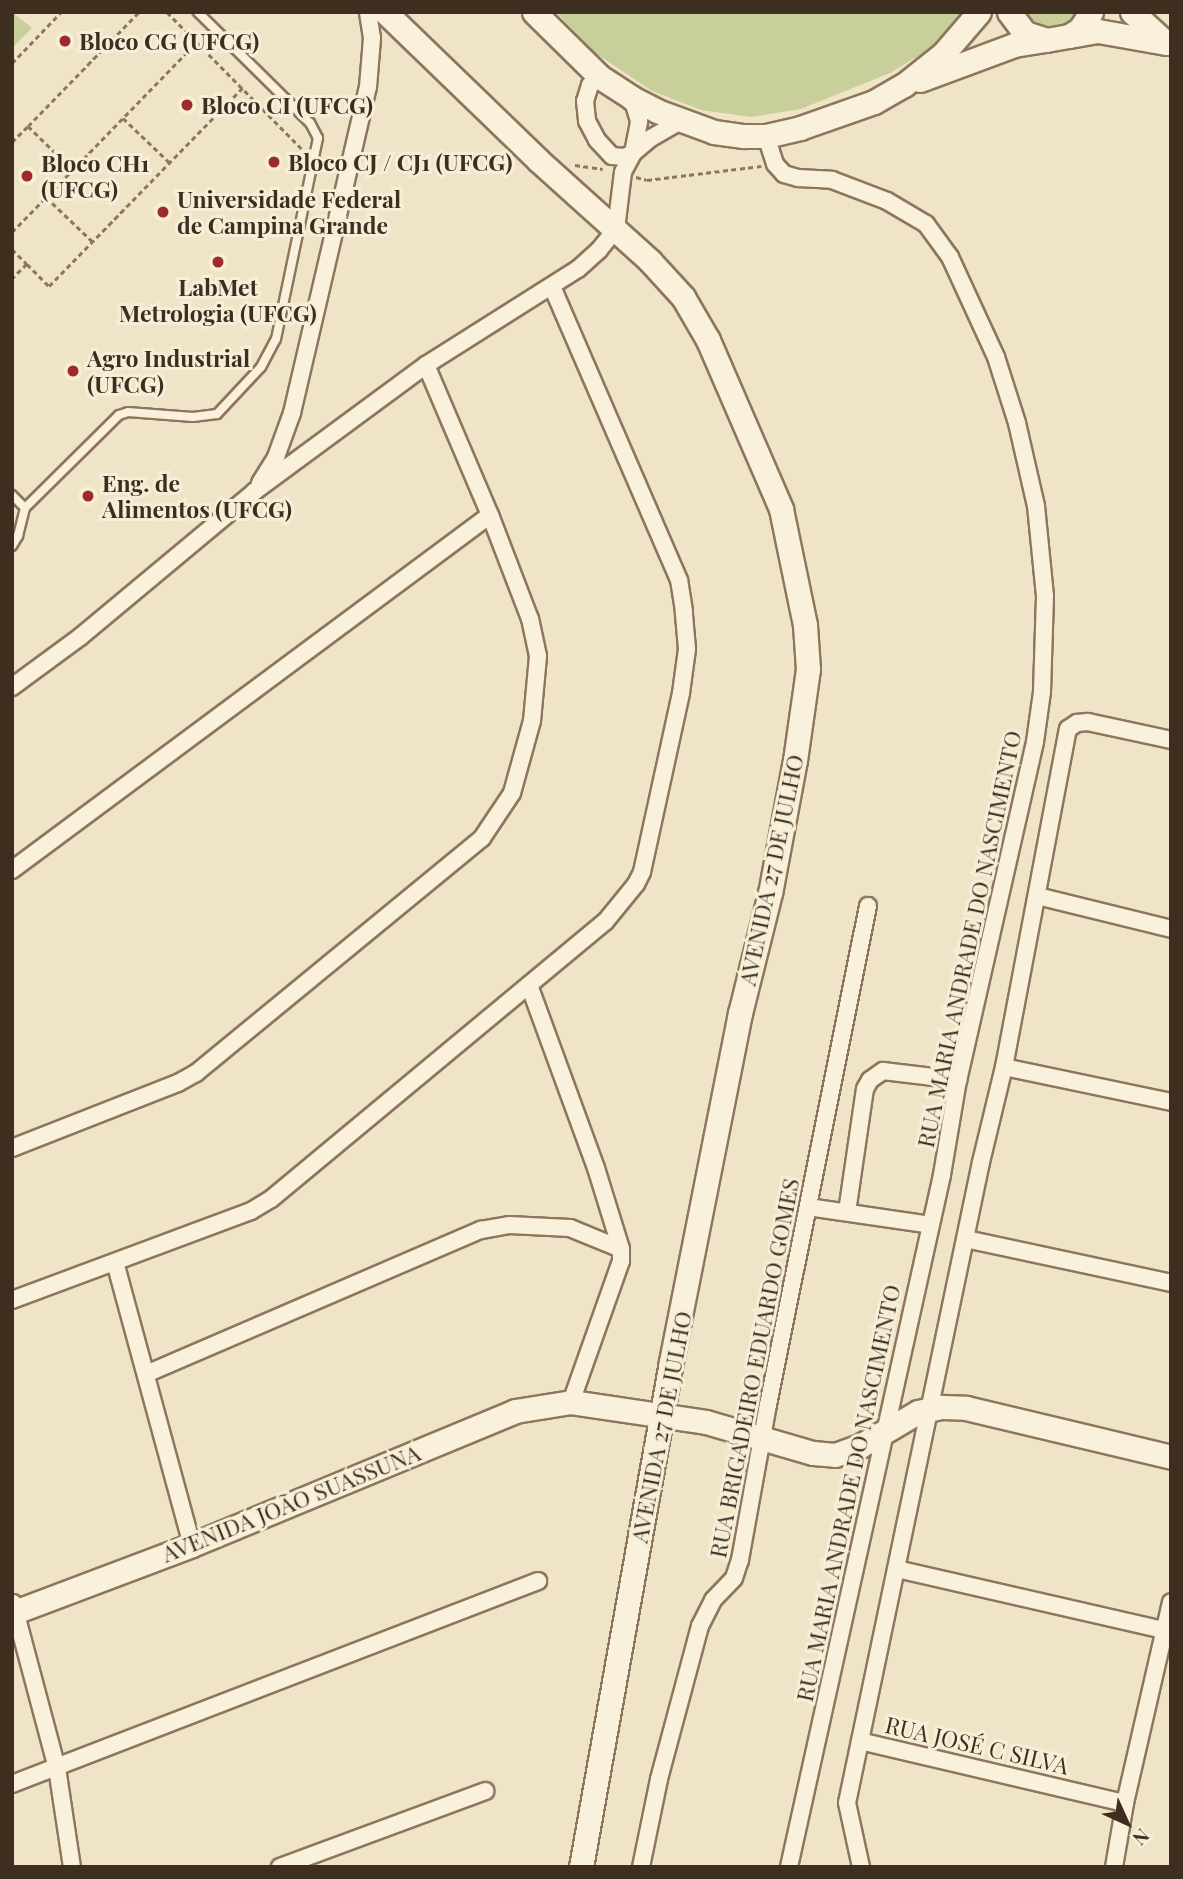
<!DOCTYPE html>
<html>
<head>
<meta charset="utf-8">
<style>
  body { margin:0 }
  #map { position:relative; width:1183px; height:1879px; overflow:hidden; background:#f0e4c8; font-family:"Playfair Display",serif }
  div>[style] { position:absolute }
  .green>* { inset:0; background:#c9cf9b }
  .path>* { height:2.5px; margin-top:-1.25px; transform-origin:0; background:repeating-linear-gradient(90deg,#8d765c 0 5px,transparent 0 8.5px) }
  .roads { filter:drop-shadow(2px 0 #8d765c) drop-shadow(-2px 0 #8d765c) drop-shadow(0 2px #8d765c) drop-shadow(0 -2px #8d765c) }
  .lane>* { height:8px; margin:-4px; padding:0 4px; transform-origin:4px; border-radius:4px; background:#faf1dc }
  .street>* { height:16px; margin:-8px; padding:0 8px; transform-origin:8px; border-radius:8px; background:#faf1dc }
  .secondary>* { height:23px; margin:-11.5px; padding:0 11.5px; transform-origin:11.5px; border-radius:11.5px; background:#faf1dc }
  .dots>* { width:19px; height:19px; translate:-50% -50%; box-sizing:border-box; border:4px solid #f7eed8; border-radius:50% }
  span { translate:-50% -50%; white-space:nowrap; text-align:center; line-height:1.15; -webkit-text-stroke:6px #f7eed8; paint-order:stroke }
  .poi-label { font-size:23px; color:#3d2e20; font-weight:700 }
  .left { translate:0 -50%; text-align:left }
  .street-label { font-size:23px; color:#3d2e20 }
  .frame { position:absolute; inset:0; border:14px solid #3d2e20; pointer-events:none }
  .north { position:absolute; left:1092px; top:1788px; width:70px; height:70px; -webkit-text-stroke:5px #f7eed8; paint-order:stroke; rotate:135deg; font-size:19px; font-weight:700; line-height:28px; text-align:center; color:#3d2e20 }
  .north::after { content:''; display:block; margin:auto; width:24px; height:32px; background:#3d2e20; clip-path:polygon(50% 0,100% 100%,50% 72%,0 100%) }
</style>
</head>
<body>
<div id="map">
  <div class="green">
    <i style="clip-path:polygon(12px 12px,32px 28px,12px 48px)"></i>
    <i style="clip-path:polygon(556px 12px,962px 12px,928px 50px,890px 73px,801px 109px,751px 117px,701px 110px,652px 91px,595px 53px)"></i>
    <i style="clip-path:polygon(1017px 12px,1082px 12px,1070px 27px,1037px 31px)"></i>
  </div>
  <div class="path">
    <i style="left:167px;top:12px;width:197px;rotate:45.4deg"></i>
    <i style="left:12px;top:63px;width:71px;rotate:-46.1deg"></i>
    <i style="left:123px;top:118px;width:64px;rotate:43.7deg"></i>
    <i style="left:28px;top:126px;width:159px;rotate:-45.8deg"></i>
    <i style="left:12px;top:142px;width:23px;rotate:-45deg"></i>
    <i style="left:28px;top:126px;width:62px;rotate:44.3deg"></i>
    <i style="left:575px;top:165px;width:28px;rotate:8deg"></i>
    <i style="left:636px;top:177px;width:11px;rotate:15deg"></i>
    <i style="left:647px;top:180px;width:115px;rotate:-7deg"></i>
    <i style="left:46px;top:197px;width:64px;rotate:43.7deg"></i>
    <i style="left:12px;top:232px;width:265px;rotate:-45.8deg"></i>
    <i style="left:12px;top:249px;width:21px;rotate:45deg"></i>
    <i style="left:27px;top:264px;width:21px;rotate:135deg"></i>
    <i style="left:27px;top:264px;width:31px;rotate:45deg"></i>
    <i style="left:49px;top:286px;width:277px;rotate:-45.7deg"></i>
  </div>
  <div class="roads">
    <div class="lane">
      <i style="left:12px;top:495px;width:18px;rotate:45deg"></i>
      <i style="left:12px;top:546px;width:12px;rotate:-59deg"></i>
      <i style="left:18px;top:536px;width:29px;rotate:-76deg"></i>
      <i style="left:25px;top:508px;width:132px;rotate:-44.7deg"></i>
      <i style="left:119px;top:415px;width:9px;rotate:-18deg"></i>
      <i style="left:128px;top:412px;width:65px;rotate:4.4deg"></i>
      <i style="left:193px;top:417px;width:24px;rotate:-7deg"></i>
      <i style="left:217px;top:414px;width:64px;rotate:-46.9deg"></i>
      <i style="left:261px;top:367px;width:32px;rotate:-62deg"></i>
      <i style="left:276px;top:339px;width:205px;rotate:-78.2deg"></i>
      <i style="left:318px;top:138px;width:17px;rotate:-118deg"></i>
      <i style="left:310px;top:123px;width:158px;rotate:-135.3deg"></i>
    </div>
    <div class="street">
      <i style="left:600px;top:77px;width:13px;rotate:141deg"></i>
      <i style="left:590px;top:85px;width:17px;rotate:107deg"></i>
      <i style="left:585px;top:101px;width:20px;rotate:84deg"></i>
      <i style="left:587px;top:121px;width:21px;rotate:62deg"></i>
      <i style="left:597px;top:140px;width:22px;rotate:47deg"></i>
      <i style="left:612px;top:156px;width:13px;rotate:4deg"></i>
      <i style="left:625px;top:157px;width:9px;rotate:-27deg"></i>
      <i style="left:633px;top:153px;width:33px;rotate:-79deg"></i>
      <i style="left:639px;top:121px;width:24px;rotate:-107deg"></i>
      <i style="left:766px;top:136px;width:29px;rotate:72deg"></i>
      <i style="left:775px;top:164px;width:13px;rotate:48deg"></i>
      <i style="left:784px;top:174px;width:15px;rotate:16deg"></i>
      <i style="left:798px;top:178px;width:34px;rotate:3deg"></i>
      <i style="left:832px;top:180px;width:59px;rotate:20.9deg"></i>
      <i style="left:887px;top:201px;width:45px;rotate:30.5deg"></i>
      <i style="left:926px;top:224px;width:41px;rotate:54deg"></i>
      <i style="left:950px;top:257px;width:110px;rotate:65.3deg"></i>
      <i style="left:996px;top:357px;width:69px;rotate:72.3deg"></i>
      <i style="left:1017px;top:423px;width:85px;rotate:77.1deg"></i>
      <i style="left:1036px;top:506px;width:90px;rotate:84.3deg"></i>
      <i style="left:1045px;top:596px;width:96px;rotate:91.8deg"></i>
      <i style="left:1042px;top:692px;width:50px;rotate:98deg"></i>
      <i style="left:1035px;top:742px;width:347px;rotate:102.8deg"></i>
      <i style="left:958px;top:1080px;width:96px;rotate:99.6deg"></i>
      <i style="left:942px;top:1175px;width:709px;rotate:102.47deg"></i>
      <i style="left:260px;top:483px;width:31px;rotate:-58deg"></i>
      <i style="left:276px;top:457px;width:47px;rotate:-70deg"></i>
      <i style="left:292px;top:413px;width:335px;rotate:-76.9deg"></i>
      <i style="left:368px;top:87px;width:49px;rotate:-85.3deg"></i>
      <i style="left:372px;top:38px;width:26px;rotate:-99deg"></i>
      <i style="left:12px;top:687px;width:84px;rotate:-36.3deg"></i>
      <i style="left:80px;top:637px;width:228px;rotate:-39.8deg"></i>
      <i style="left:255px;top:491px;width:212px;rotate:-36.4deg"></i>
      <i style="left:426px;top:365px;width:180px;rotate:-32.3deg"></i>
      <i style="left:578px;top:269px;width:28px;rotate:-42deg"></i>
      <i style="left:599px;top:250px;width:27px;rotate:-51deg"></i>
      <i style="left:616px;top:229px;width:57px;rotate:-83deg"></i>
      <i style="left:623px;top:172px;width:21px;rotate:-62deg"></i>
      <i style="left:633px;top:153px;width:23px;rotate:-40deg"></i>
      <i style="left:651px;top:138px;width:34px;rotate:-30deg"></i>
      <i style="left:12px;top:870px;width:595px;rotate:-36.6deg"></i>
      <i style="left:1037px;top:896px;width:138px;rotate:13.8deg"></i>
      <i style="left:529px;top:985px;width:195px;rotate:69.9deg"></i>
      <i style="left:596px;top:1168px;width:85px;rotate:72.8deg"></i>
      <i style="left:621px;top:1249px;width:12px;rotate:90deg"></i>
      <i style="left:621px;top:1261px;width:150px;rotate:109.5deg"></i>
      <i style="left:1004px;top:1067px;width:171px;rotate:11.8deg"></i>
      <i style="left:12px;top:1148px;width:178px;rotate:-21.4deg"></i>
      <i style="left:178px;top:1083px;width:21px;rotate:-29deg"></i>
      <i style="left:196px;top:1073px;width:370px;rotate:-39.4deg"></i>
      <i style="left:482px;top:838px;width:54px;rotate:-56.3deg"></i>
      <i style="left:512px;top:793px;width:75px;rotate:-74.5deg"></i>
      <i style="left:532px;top:721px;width:65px;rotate:-84.7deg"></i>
      <i style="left:538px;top:656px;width:38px;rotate:-102deg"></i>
      <i style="left:530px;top:619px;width:111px;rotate:-111deg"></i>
      <i style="left:490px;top:515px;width:163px;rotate:-113.1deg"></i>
      <i style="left:808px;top:1207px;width:124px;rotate:8.3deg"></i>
      <i style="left:847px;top:1212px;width:124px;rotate:-81.7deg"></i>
      <i style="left:865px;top:1089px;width:10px;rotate:-61deg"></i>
      <i style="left:870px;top:1080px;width:16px;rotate:-35deg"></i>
      <i style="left:883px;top:1071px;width:76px;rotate:6.8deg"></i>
      <i style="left:966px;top:1239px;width:210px;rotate:12.1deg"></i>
      <i style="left:115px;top:1262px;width:293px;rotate:74.8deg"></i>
      <i style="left:12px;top:1300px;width:255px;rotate:-20.4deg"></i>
      <i style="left:251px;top:1211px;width:23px;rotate:-31deg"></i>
      <i style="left:271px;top:1199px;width:434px;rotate:-39.7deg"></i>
      <i style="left:605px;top:922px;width:49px;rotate:-50.8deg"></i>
      <i style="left:636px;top:884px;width:13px;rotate:-63deg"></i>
      <i style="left:642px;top:872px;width:183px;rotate:-77.7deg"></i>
      <i style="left:681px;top:693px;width:44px;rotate:-82.2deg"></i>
      <i style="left:687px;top:649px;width:38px;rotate:-95deg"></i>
      <i style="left:684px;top:611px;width:31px;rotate:-99deg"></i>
      <i style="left:679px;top:580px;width:320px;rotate:-113.4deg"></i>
      <i style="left:146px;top:1374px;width:365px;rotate:-23.3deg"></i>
      <i style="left:481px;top:1230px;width:28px;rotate:-10deg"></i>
      <i style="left:509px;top:1225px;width:61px;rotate:2.8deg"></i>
      <i style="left:570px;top:1228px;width:55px;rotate:22.4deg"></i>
      <i style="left:897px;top:1569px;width:281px;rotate:12.9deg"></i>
      <i style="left:13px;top:1603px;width:171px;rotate:75.1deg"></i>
      <i style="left:57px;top:1768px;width:100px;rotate:81.4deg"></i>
      <i style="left:860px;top:1741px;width:272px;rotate:13.2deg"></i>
      <i style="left:12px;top:1784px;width:564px;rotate:-21.1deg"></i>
      <i style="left:280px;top:1867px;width:219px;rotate:-20.3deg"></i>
      <i style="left:641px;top:1867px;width:90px;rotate:-78.4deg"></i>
      <i style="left:659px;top:1779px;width:158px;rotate:-75deg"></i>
      <i style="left:700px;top:1626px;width:29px;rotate:-63deg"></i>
      <i style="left:713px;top:1600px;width:30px;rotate:-46deg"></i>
      <i style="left:734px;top:1578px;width:19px;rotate:-72deg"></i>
      <i style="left:740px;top:1560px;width:158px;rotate:-79.8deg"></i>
      <i style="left:768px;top:1405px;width:509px;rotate:-78.67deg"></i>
      <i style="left:861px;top:1867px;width:66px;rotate:-102.3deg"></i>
      <i style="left:847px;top:1803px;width:655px;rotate:-78.19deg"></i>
      <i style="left:981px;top:1162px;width:98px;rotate:-76.4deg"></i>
      <i style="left:1004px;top:1067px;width:344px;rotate:-79.3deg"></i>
      <i style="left:1068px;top:729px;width:11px;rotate:-34deg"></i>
      <i style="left:1077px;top:723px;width:11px;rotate:-5deg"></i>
      <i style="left:1088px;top:722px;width:85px;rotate:12.2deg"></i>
      <i style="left:1114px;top:1867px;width:65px;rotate:-80.2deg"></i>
      <i style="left:1125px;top:1803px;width:206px;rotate:-77.1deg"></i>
    </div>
    <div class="secondary">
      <i style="left:385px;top:12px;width:213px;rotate:44deg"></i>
      <i style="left:538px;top:160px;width:151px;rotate:42deg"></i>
      <i style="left:650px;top:261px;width:49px;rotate:47.5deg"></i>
      <i style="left:683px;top:297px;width:50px;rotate:59.8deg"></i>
      <i style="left:708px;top:340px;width:184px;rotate:66.6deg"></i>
      <i style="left:781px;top:509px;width:118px;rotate:78.3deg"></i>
      <i style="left:805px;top:625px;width:44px;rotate:86.1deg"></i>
      <i style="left:808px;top:669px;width:92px;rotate:98.1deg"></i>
      <i style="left:795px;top:760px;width:135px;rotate:100.6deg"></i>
      <i style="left:770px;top:893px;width:124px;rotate:104deg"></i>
      <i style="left:740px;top:1013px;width:356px;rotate:101.2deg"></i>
      <i style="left:671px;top:1362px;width:513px;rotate:100.11deg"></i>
      <i style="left:534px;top:12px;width:93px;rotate:44.6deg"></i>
      <i style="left:600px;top:77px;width:38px;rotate:33deg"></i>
      <i style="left:632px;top:98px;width:28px;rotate:27deg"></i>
      <i style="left:657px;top:111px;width:61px;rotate:20.2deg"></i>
      <i style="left:714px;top:132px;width:30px;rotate:8deg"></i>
      <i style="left:744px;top:136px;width:22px"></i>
      <i style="left:766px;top:136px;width:35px;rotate:-13deg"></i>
      <i style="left:800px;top:128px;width:78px;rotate:-19.4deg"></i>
      <i style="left:874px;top:102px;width:34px;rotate:-30deg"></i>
      <i style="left:904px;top:85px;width:50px;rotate:-38.5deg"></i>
      <i style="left:943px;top:54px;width:55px;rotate:-49.4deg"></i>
      <i style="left:1009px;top:12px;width:26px;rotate:53deg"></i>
      <i style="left:1025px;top:33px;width:22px;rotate:18deg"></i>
      <i style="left:1046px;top:40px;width:23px;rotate:-10deg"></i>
      <i style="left:1069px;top:36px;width:13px;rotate:-32deg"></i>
      <i style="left:1080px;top:29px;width:20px;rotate:-57deg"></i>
      <i style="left:1132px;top:12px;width:46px;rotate:42.4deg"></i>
      <i style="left:1069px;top:36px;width:29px;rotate:-10deg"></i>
      <i style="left:1098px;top:31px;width:69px;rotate:10deg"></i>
      <i style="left:920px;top:80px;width:100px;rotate:-20.4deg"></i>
      <i style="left:1014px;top:45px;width:32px;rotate:-9deg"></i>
      <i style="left:12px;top:1613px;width:192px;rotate:-20.7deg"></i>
      <i style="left:192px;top:1545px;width:350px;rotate:-22.5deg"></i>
      <i style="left:515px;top:1411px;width:57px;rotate:-9.1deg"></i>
      <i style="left:571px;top:1402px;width:136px;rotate:8.4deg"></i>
      <i style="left:706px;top:1422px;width:111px;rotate:16.2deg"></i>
      <i style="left:813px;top:1453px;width:22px;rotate:5deg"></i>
      <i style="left:835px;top:1455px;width:27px;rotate:-20deg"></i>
      <i style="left:860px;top:1446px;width:67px;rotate:-30.4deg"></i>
      <i style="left:918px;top:1412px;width:25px;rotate:-12deg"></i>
      <i style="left:942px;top:1407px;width:24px;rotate:2deg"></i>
      <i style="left:966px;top:1408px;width:211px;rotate:13.4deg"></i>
    </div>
  </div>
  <div class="dots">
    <i style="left:65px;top:41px;background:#9e2a2b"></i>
    <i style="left:187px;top:105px;background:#9e2a2b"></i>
    <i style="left:274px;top:162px;background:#9e2a2b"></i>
    <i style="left:27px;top:176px;background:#9e2a2b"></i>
    <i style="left:163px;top:212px;background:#9e2a2b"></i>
    <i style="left:218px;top:262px;background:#9e2a2b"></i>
    <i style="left:73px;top:371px;background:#9e2a2b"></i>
    <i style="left:88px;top:496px;background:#9e2a2b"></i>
  </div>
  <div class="poi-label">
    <span class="left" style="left:79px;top:41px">Bloco CG (UFCG)</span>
    <span class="left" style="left:201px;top:105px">Bloco CI (UFCG)</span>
    <span class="left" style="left:288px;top:162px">Bloco CJ / CJ1 (UFCG)</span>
    <span class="left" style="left:41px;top:176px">Bloco CH1<br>(UFCG)</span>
    <span class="left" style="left:177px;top:212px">Universidade Federal<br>de Campina Grande</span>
    <span style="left:218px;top:300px">LabMet<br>Metrologia (UFCG)</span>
    <span class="left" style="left:87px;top:371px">Agro Industrial<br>(UFCG)</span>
    <span class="left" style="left:102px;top:496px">Eng. de<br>Alimentos (UFCG)</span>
  </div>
  <div class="street-label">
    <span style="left:771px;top:870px;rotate:-78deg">AVENIDA 27 DE JULHO</span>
    <span style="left:969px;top:939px;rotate:-78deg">RUA MARIA ANDRADE DO NASCIMENTO</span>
    <span style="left:754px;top:1368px;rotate:-79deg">RUA BRIGADEIRO EDUARDO GOMES</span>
    <span style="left:661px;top:1427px;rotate:-79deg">AVENIDA 27 DE JULHO</span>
    <span style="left:848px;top:1493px;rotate:-78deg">RUA MARIA ANDRADE DO NASCIMENTO</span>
    <span style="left:291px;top:1503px;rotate:-22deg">AVENIDA JOÃO SUASSUNA</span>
    <span style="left:977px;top:1745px;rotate:13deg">RUA JOSÉ C SILVA</span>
  </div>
  <div class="frame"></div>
  <div class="north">N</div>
</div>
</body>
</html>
